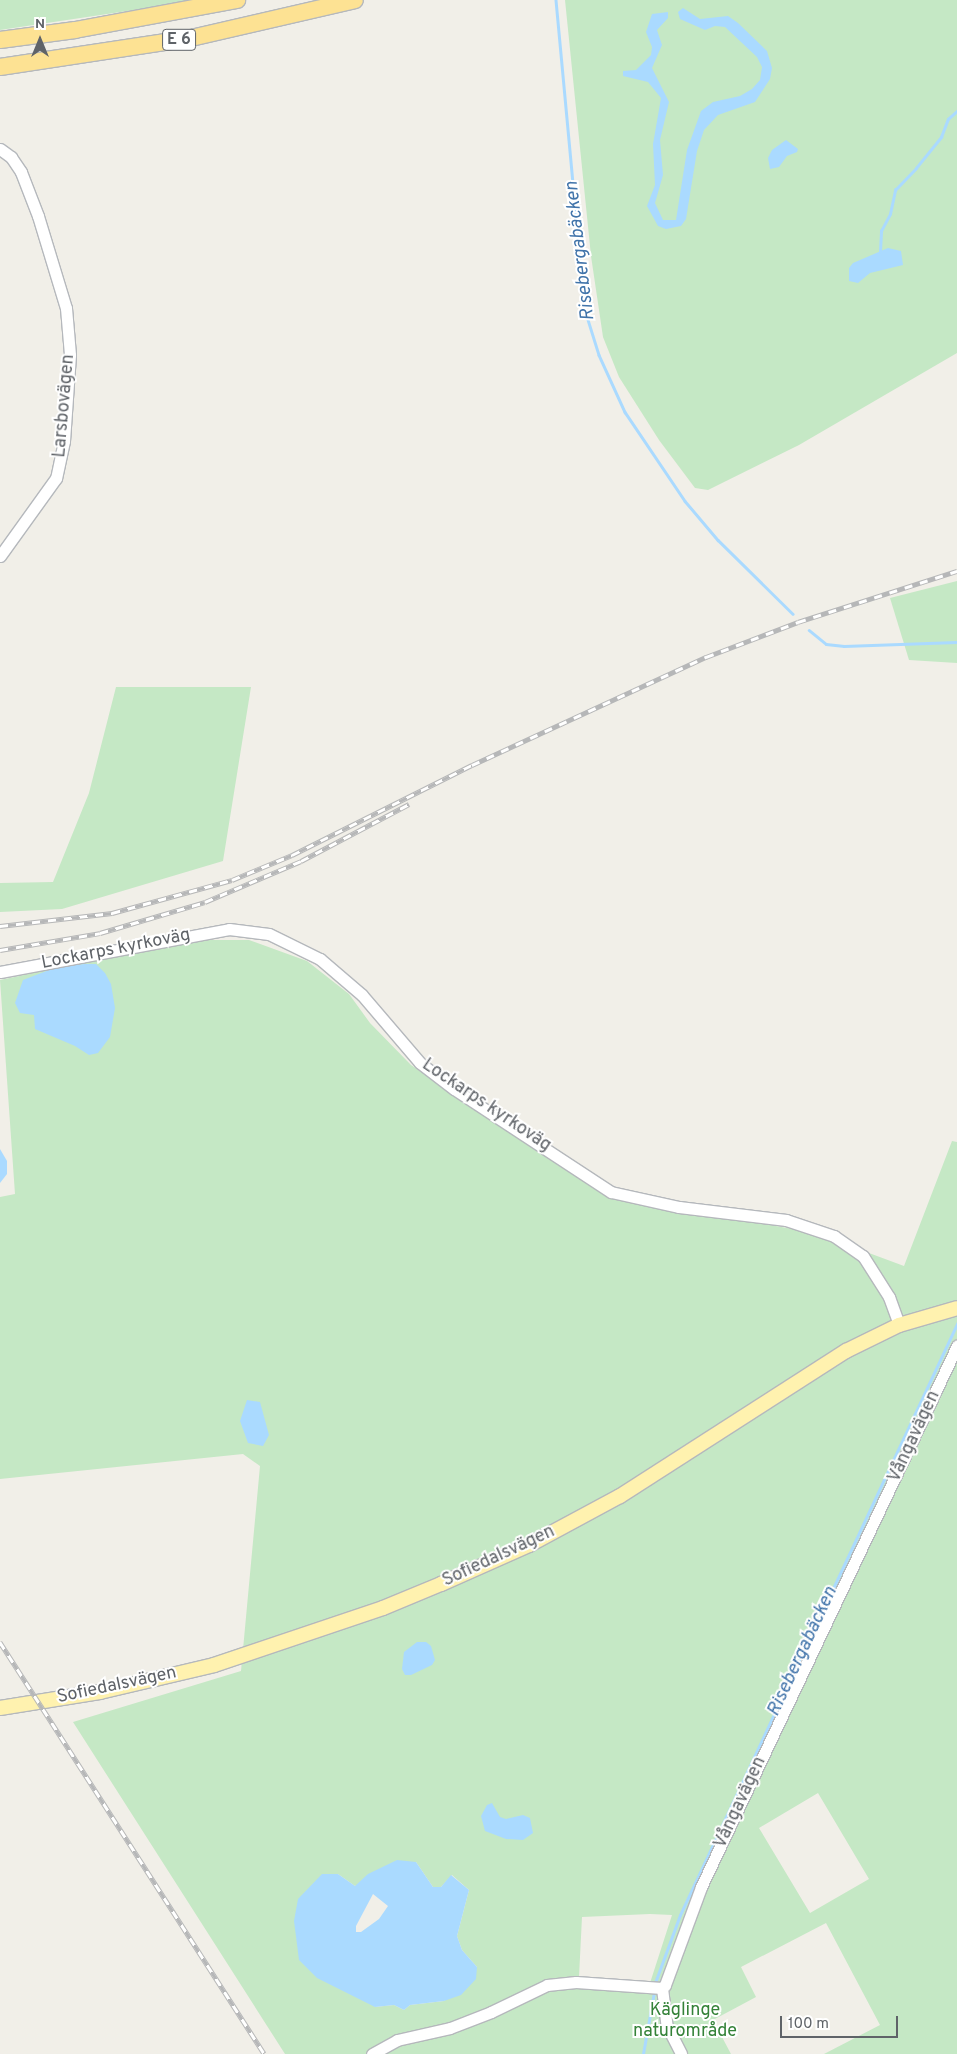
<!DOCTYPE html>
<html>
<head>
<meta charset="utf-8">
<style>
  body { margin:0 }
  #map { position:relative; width:957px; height:2054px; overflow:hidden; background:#f1efe8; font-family:Overpass,sans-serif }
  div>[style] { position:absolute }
  .green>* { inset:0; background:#c5e8c5 }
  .water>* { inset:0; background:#aadaff }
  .stream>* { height:2.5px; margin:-1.25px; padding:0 1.25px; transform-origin:1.25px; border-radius:1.25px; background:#aadaff }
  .roads { filter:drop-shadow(1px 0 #b5b8bc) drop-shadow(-1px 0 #b5b8bc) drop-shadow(0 1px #b5b8bc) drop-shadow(0 -1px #b5b8bc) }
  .minor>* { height:11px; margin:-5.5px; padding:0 5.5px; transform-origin:5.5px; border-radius:5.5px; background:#fff }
  .major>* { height:14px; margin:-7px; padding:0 7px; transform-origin:7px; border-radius:7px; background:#fff2af }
  .highway>* { height:16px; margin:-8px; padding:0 8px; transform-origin:8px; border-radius:8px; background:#fde293 }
  .rail>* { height:4.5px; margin-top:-2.25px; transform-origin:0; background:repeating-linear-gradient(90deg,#fff 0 8px,#b6b7b8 0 16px); box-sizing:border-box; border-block:1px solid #b6b7b8 }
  span { translate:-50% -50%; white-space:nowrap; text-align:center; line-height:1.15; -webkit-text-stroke:4px #fff; paint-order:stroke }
  .shield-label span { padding:1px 4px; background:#fff; border:1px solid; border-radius:4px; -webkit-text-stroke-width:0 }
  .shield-label { font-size:16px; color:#5f6368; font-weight:700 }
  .street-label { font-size:18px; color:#5f6368 }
  .park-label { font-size:18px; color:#348238 }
  .water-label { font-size:19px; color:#4174aa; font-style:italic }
  .north { position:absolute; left:15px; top:15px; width:50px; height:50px; -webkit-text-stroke:4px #fff; paint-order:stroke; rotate:0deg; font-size:14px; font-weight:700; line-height:20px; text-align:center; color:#5f6368 }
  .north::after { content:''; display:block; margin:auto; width:18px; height:22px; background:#5f6368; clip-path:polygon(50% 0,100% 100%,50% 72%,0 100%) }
  .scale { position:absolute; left:780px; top:2016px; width:118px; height:22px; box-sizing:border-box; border:2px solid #5f6368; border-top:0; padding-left:6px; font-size:15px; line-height:18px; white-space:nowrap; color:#5f6368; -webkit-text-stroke:4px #fff; paint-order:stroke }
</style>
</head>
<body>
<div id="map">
  <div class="green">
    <i style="clip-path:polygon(0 0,201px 0,0 30px)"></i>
    <i style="clip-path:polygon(565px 0,957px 0,957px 353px,799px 445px,708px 490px,695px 488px,659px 440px,619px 377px,603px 337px,591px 256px)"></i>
    <i style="clip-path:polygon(957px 581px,957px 663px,909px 660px,890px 598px)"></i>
    <i style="clip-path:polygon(116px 687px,251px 687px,223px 861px,62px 909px,0 912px,0 883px,53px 882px,89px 793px)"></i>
    <i style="clip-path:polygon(evenodd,191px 940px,249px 940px,307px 961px,349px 994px,370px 1023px,411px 1065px,607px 1196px,815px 1233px,904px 1266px,952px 1141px,957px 1142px,957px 2054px,824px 2054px,880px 2025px,826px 1923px,741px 1967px,756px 1997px,713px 2020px,731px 2054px,285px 2054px,73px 1722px,241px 1671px,260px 1466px,243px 1454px,0 1479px,0 1197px,15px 1194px,0 980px,191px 940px,818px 1793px,869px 1879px,810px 1913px,759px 1828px,818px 1793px,191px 940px,416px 1862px,433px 1887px,441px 1887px,452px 1875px,469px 1890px,457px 1936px,462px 1950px,477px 1967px,444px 2001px,410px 2005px,404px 2010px,394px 2005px,375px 2007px,338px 1874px,355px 1886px,416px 1862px,191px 940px,650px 1914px,672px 1915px,650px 1983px,579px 1977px,582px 1917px,650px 1914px)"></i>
  </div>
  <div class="water">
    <i style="clip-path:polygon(683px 8px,700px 19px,728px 16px,738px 23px,767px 51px,772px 68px,770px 79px,755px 102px,718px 115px,704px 130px,697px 151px,686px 219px,681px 226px,666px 229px,658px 226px,647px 206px,655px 185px,653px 144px,661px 98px,648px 82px,623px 76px,623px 71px,636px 70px,651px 55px,652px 47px,646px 32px,652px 14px,668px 12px,668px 18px,657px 30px,662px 45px,652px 68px,669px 102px,660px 140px,663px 175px,655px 203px,663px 220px,676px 220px,687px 150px,701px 111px,713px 102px,740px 96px,752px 89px,760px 80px,762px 67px,757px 57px,725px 27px,715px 26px,705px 30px,680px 19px,678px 12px)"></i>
    <i style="clip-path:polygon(786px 140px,798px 149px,797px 152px,787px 156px,779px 167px,770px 169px,768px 158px,772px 150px)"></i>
    <i style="clip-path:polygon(888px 248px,901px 251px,903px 265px,870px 273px,858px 283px,849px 281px,849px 268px,853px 263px)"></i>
    <i style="clip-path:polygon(85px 964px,96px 964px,105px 973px,111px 984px,115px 1008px,110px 1037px,98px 1053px,89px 1055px,75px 1046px,35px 1029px,34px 1015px,20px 1013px,15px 1003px,23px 980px,57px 967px)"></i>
    <i style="clip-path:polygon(0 1149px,7px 1161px,7px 1174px,0 1183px)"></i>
    <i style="clip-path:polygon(247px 1400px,260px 1402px,269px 1435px,263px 1446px,248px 1443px,240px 1421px)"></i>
    <i style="clip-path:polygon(417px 1642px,426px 1642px,431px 1646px,435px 1660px,432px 1665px,411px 1675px,405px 1675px,402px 1669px,404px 1652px)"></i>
    <i style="clip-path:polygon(492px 1803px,500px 1817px,506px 1819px,523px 1815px,530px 1818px,533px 1833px,523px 1840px,506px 1839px,485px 1831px,481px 1816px,487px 1805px)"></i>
    <i style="clip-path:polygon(evenodd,397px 1860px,416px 1862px,433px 1887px,441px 1887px,451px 1875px,469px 1890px,457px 1936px,462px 1950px,477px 1967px,476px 1979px,461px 1995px,444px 2001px,410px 2005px,404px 2010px,394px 2005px,375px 2007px,317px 1978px,299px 1960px,294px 1921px,298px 1899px,322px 1874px,338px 1874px,355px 1886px,368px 1874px,397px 1860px,373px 1894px,388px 1906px,379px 1919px,361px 1932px,356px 1932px,356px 1926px,373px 1894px)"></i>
  </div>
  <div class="stream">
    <i style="left:556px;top:0;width:311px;rotate:84.7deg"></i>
    <i style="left:585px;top:310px;width:47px;rotate:72.7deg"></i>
    <i style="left:599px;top:355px;width:63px;rotate:65.5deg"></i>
    <i style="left:625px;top:412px;width:107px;rotate:56deg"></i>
    <i style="left:685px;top:501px;width:51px;rotate:49.8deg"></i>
    <i style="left:718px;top:540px;width:105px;rotate:44.6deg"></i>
    <i style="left:880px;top:251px;width:20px;rotate:-87deg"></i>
    <i style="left:881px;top:231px;width:19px;rotate:-62deg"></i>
    <i style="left:890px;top:214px;width:25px;rotate:-78deg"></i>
    <i style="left:895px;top:190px;width:30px;rotate:-46deg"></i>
    <i style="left:916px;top:168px;width:40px;rotate:-51deg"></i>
    <i style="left:941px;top:137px;width:19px;rotate:-69deg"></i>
    <i style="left:948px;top:119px;width:12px;rotate:-42deg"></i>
    <i style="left:809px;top:630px;width:22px;rotate:39deg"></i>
    <i style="left:826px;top:644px;width:18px;rotate:6deg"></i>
    <i style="left:844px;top:646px;width:113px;rotate:-2deg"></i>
    <i style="left:655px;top:1983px;width:72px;rotate:-69.8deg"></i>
    <i style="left:680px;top:1915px;width:653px;rotate:-64.89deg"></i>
    <i style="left:643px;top:2054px;width:63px;rotate:-79.9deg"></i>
  </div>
  <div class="roads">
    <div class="minor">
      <i style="left:0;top:149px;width:14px;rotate:36deg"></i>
      <i style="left:11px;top:157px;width:18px;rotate:56deg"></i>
      <i style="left:21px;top:172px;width:47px;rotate:68.9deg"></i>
      <i style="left:38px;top:216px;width:96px;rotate:73.1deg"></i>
      <i style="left:66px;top:308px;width:47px;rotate:85.1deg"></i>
      <i style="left:70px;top:355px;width:86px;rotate:94deg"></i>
      <i style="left:64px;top:441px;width:38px;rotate:102deg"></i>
      <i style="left:56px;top:478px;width:96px;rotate:125.7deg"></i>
      <i style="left:0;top:972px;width:233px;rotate:-10.6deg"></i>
      <i style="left:229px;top:929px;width:40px;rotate:7.1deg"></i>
      <i style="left:269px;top:934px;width:57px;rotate:26.1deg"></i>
      <i style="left:320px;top:959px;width:55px;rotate:40.6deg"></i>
      <i style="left:362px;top:995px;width:89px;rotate:49.5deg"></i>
      <i style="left:420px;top:1063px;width:43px;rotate:37.4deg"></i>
      <i style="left:454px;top:1089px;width:188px;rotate:33.3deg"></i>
      <i style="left:611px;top:1192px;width:70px;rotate:12.4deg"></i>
      <i style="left:679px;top:1207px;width:108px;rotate:6.9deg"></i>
      <i style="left:786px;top:1220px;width:51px;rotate:18.4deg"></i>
      <i style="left:834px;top:1236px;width:35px;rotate:35deg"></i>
      <i style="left:863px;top:1256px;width:49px;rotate:57.6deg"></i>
      <i style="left:889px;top:1297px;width:30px;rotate:70deg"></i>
      <i style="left:662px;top:1988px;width:38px;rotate:83deg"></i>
      <i style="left:667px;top:2026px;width:31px;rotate:63deg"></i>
      <i style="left:372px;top:2054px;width:29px;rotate:-29deg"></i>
      <i style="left:397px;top:2040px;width:54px;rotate:-12.8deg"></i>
      <i style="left:450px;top:2028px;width:44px;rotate:-21.3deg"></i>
      <i style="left:491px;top:2012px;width:62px;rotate:-25.7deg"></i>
      <i style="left:547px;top:1985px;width:29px;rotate:-6deg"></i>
      <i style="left:576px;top:1982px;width:86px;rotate:4deg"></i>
      <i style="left:662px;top:1988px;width:4px;rotate:-45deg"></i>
      <i style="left:665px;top:1985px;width:104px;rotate:-69.8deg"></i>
      <i style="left:701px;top:1887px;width:599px;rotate:-64.68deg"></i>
    </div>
    <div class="major">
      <i style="left:0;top:1708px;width:101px;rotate:-9.1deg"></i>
      <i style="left:100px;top:1692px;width:117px;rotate:-13.3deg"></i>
      <i style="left:214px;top:1665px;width:178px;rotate:-18.6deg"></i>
      <i style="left:383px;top:1608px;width:63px;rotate:-22.5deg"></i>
      <i style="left:441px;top:1584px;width:96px;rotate:-23.9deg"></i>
      <i style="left:529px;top:1545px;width:103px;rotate:-28.3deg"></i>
      <i style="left:620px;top:1496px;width:269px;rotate:-32.7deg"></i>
      <i style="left:846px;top:1351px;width:59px;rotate:-26.1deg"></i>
      <i style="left:899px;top:1325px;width:60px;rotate:-16.3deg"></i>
    </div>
    <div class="highway">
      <i style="left:0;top:40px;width:76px;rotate:-7.6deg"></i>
      <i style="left:75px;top:30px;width:165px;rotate:-10.5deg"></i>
      <i style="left:0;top:67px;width:193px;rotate:-8.6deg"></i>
      <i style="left:191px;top:38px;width:168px;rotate:-13deg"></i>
    </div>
  </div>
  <div class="rail">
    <i style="left:0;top:926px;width:113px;rotate:-6.6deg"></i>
    <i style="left:112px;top:913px;width:124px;rotate:-15.4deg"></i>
    <i style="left:232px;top:880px;width:65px;rotate:-22.6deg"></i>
    <i style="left:292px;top:855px;width:201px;rotate:-26.6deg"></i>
    <i style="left:472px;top:765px;width:258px;rotate:-24.8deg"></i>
    <i style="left:706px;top:657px;width:98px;rotate:-20.8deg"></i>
    <i style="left:798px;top:622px;width:167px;rotate:-17.8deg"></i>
    <i style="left:0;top:950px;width:101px;rotate:-9.6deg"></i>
    <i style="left:100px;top:933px;width:109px;rotate:-16.4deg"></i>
    <i style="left:205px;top:902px;width:104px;rotate:-23.1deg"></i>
    <i style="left:301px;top:861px;width:122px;rotate:-27.8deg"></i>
    <i style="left:0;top:1642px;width:489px;rotate:57.3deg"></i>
  </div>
  <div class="shield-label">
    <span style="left:179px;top:40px">E 6</span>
  </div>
  <div class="street-label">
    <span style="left:65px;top:406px;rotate:-85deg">Larsbovägen</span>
    <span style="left:116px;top:950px;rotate:-11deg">Lockarps kyrkoväg</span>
    <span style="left:486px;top:1106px;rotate:34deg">Lockarps kyrkoväg</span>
    <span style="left:915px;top:1437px;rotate:-65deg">Vångavägen</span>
    <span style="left:499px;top:1557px;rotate:-25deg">Sofiedalsvägen</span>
    <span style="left:117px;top:1686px;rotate:-12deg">Sofiedalsvägen</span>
    <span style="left:741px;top:1803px;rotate:-65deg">Vångavägen</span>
  </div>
  <div class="park-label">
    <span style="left:685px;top:2022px">Käglinge<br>naturområde</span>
  </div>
  <div class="water-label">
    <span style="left:581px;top:251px;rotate:-97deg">Risebergabäcken</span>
    <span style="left:803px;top:1652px;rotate:-65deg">Risebergabäcken</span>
  </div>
  <div class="north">N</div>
  <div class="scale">100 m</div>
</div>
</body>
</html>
